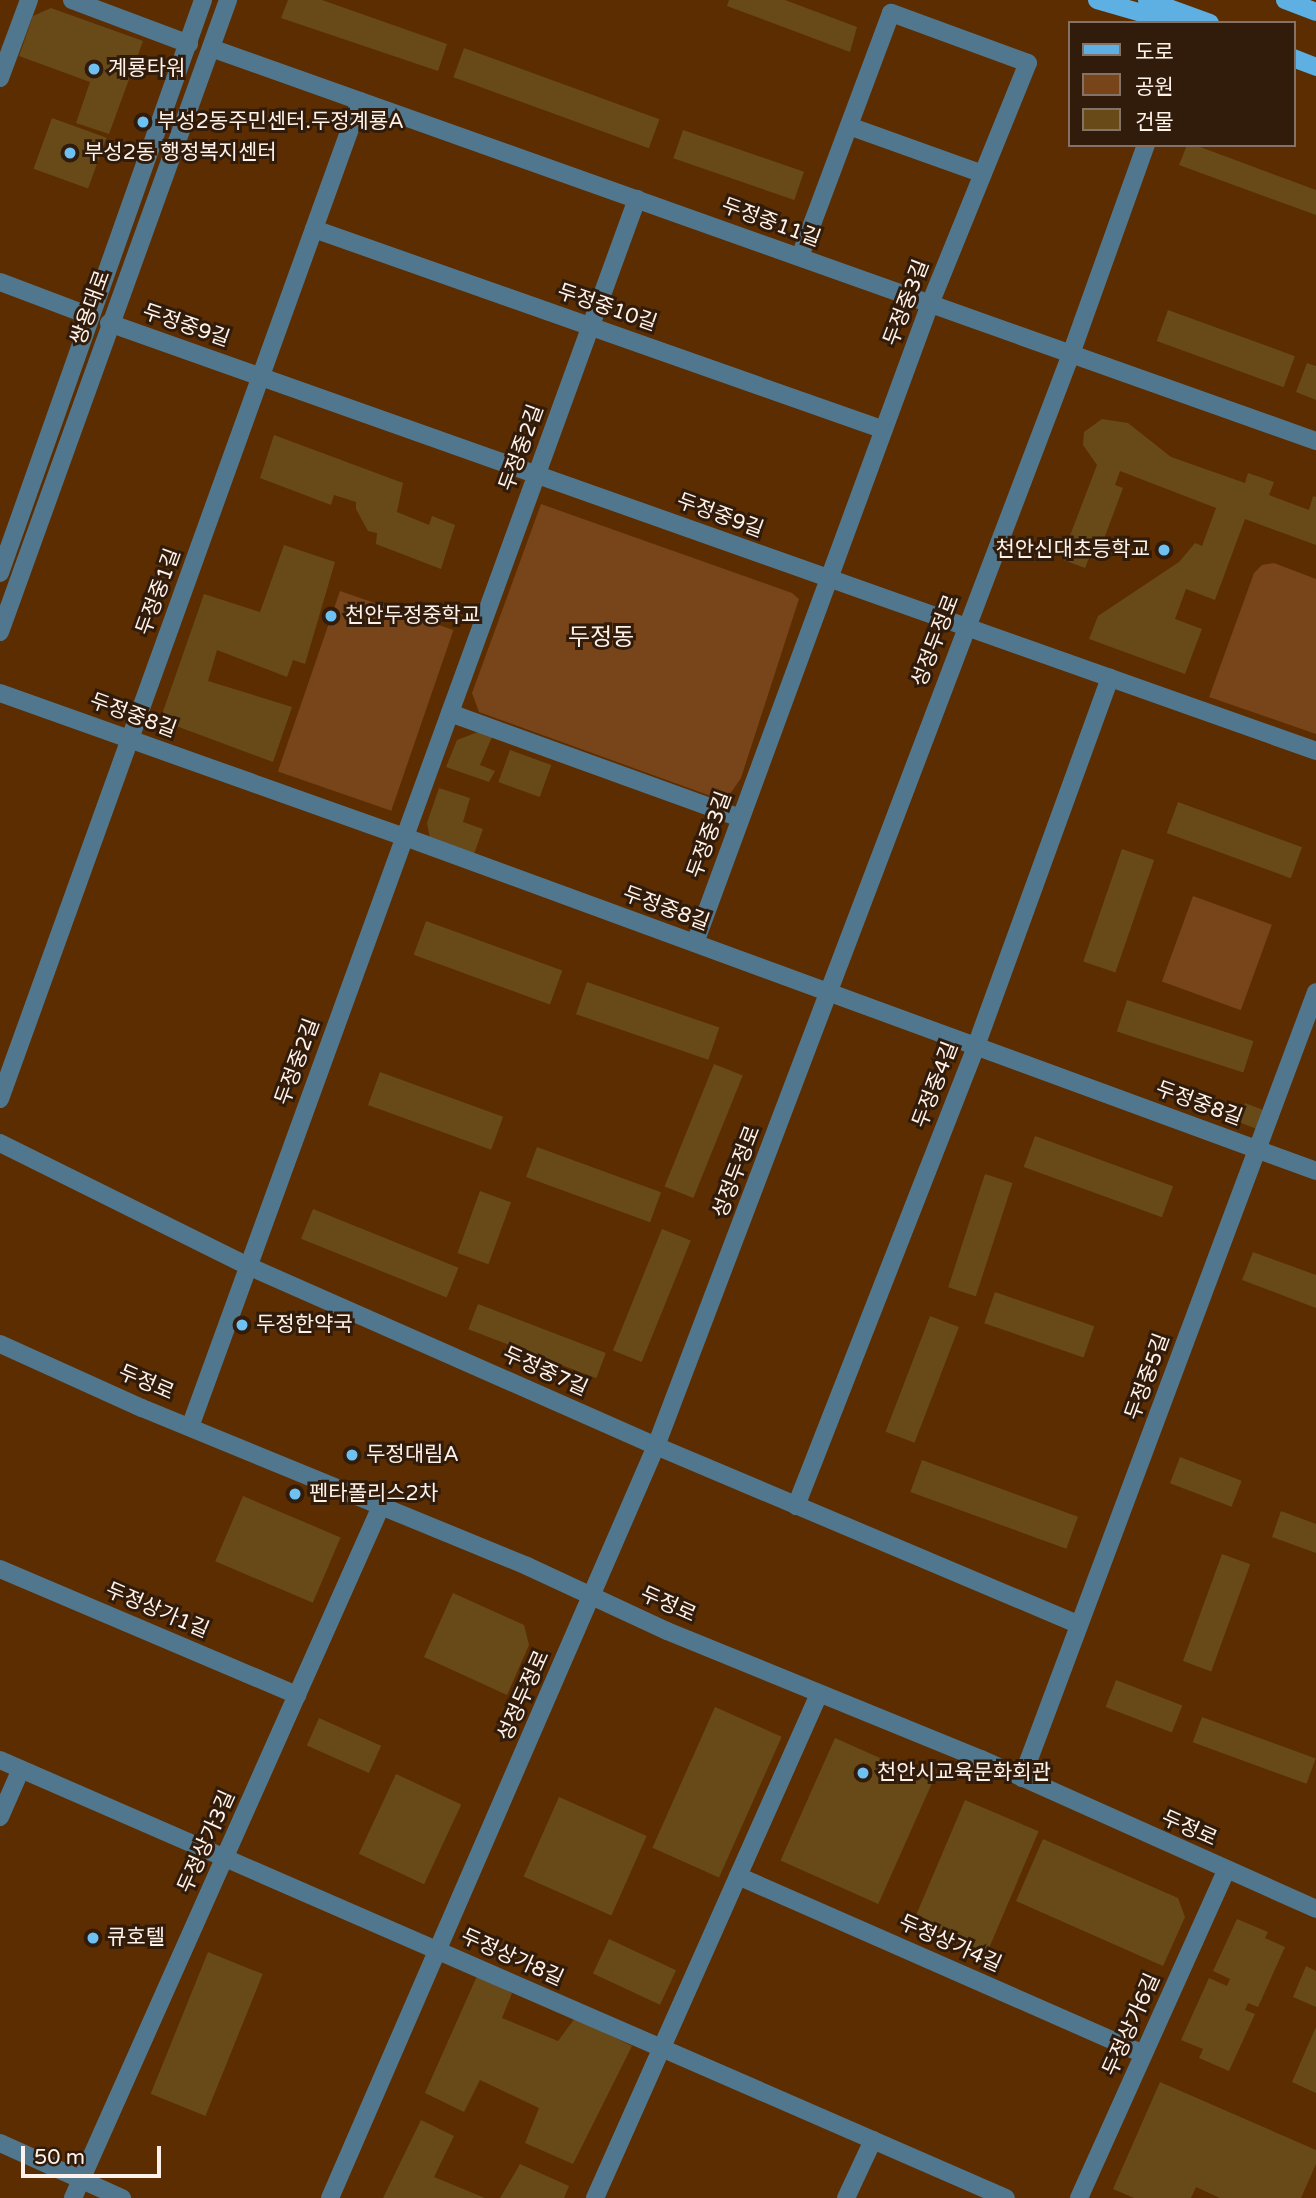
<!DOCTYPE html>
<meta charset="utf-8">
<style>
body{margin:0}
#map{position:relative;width:1316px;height:2198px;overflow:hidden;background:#5b2d01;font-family:"Varela Round","Noto Sans KR",sans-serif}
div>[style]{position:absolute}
.green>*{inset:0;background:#78441a;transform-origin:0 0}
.building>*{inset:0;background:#684a19;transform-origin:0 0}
.minor>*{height:18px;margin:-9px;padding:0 9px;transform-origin:9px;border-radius:9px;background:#50778e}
.major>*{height:18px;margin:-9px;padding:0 9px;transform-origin:9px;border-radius:9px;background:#5db0e1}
.dots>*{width:19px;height:19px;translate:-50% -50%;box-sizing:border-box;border:4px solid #311c0c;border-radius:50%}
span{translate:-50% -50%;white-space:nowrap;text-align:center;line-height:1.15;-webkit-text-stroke:6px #311c0c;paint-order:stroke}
.poi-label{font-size:21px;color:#fef2ea}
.left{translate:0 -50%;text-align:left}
.right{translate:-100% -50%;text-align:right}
.street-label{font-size:21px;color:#fef2ea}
.quarter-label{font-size:24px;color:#fef2ea}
.legend{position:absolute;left:1068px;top:21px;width:228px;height:126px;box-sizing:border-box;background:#311c0c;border:2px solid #837265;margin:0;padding:9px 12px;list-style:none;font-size:21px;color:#fef2ea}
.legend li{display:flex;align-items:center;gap:14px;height:35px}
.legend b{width:35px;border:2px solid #837265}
.scale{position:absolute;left:21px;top:2146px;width:140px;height:32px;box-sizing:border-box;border:4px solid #fef2ea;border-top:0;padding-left:9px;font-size:21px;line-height:24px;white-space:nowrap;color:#fef2ea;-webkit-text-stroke:5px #311c0c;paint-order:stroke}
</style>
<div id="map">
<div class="green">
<div style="clip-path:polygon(541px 504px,792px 593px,799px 599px,741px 778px,728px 797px,719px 799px,479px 712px,472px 693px)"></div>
<div style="clip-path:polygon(1274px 563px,1316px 579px,1316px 734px,1209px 697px,1254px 573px,1262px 565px)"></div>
<div style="left:340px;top:591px;width:120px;height:191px;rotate:19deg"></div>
<div style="left:1193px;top:896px;width:84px;height:91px;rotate:20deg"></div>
</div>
<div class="building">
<div style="clip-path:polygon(288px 0,322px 0,447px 44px,438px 71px,281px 18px)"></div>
<div style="clip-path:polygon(729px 0,785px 0,857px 27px,850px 52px,727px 6px)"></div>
<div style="clip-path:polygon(51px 8px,143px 41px,109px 134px,76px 123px,90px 82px,19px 56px,33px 16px)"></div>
<div style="left:464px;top:48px;width:208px;height:31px;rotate:20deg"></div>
<div style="left:52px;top:118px;width:58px;height:54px;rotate:20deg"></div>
<div style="left:683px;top:130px;width:128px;height:30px;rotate:19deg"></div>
<div style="clip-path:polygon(1187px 145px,1195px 145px,1316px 190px,1316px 215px,1179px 165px)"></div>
<div style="left:1168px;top:310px;width:135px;height:33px;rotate:20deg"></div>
<div style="clip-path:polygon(1307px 363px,1316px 366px,1316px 400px,1296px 392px)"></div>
<div style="clip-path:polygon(1102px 419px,1128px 423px,1171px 457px,1245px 483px,1248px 473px,1274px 482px,1269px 495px,1309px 510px,1313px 496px,1316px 497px,1316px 545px,1245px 519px,1215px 600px,1186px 589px,1175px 619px,1202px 629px,1185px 674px,1089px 639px,1098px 616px,1179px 562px,1195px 543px,1202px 546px,1216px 508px,1120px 471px,1115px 485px,1123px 488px,1096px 560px,1089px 558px,1085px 568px,1061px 559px,1097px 465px,1083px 445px,1084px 432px)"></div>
<div style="clip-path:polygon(274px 435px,403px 483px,397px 512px,429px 525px,432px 516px,455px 525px,441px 569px,376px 544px,377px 533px,368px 531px,356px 509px,356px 502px,334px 495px,331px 505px,260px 478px)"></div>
<div style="clip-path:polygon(284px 545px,335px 562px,305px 664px,293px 660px,287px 677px,217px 650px,208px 681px,292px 707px,273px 762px,160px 720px,204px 594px,260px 612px)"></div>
<div style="clip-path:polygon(478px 732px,492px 737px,480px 765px,495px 771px,489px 782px,446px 767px,457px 740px)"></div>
<div style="left:510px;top:750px;width:44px;height:34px;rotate:20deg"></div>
<div style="clip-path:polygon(439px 788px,470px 798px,463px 822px,483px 829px,474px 854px,430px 838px,427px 823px)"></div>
<div style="left:1178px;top:802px;width:132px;height:33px;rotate:20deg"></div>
<div style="left:1122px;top:849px;width:34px;height:119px;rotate:19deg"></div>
<div style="left:426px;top:921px;width:145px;height:36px;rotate:20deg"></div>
<div style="left:587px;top:982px;width:140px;height:34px;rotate:19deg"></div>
<div style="left:1127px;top:1000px;width:133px;height:33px;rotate:18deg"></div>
<div style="left:714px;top:1064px;width:31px;height:132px;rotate:22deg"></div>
<div style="left:380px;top:1072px;width:131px;height:35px;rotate:20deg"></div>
<div style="left:1245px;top:1103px;width:19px;height:20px;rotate:21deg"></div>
<div style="left:1035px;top:1136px;width:147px;height:33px;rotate:20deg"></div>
<div style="left:537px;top:1147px;width:132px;height:32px;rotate:20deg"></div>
<div style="left:985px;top:1174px;width:29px;height:119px;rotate:18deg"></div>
<div style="left:480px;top:1191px;width:33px;height:66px;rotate:20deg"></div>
<div style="left:313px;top:1209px;width:157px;height:32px;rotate:22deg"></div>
<div style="left:662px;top:1229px;width:31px;height:131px;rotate:22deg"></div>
<div style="clip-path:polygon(1253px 1252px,1316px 1275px,1316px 1308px,1242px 1280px)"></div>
<div style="left:995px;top:1292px;width:105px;height:33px;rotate:19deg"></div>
<div style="left:478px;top:1304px;width:137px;height:27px;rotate:21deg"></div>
<div style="left:930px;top:1316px;width:31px;height:124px;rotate:21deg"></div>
<div style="left:1180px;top:1457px;width:66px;height:28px;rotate:21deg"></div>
<div style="left:922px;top:1460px;width:166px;height:34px;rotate:20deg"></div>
<div style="left:243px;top:1496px;width:106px;height:71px;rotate:23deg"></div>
<div style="clip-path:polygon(1281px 1511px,1316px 1524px,1316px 1553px,1272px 1537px)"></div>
<div style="left:1222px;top:1554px;width:30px;height:114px;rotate:20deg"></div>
<div style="clip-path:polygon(453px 1593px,524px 1625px,529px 1645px,507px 1695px,424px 1657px)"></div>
<div style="left:1116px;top:1680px;width:71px;height:29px;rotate:21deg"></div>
<div style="left:715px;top:1707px;width:73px;height:154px;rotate:24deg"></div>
<div style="left:1202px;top:1717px;width:121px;height:27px;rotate:20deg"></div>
<div style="left:319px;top:1718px;width:68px;height:30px;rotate:24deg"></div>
<div style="left:835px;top:1738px;width:107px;height:134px;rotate:24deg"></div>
<div style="left:396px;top:1774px;width:72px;height:88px;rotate:25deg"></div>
<div style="left:559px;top:1797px;width:96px;height:87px;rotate:24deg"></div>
<div style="left:965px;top:1800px;width:80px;height:134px;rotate:23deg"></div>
<div style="clip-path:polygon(1043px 1839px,1178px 1898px,1185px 1917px,1163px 1966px,1016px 1901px)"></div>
<div style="clip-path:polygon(1237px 1919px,1268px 1932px,1265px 1938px,1285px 1947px,1258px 2007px,1248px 2003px,1245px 2010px,1255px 2014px,1229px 2071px,1199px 2058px,1203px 2049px,1181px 2040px,1209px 1978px,1227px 1986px,1230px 1979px,1213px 1971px)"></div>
<div style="left:609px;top:1939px;width:74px;height:38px;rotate:25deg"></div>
<div style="left:208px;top:1952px;width:59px;height:153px;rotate:22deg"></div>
<div style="clip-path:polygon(1306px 1966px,1316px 1971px,1316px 2007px,1293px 1997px)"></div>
<div style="clip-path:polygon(477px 1976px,512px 1993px,502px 2018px,558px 2041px,575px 2018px,632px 2046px,573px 2164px,525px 2143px,539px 2108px,480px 2080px,464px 2112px,425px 2093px)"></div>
<div style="clip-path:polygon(1316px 2027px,1316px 2093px,1292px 2082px)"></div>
<div style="clip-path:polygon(1160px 2082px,1316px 2150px,1316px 2164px,1301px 2198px,1220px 2198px,1196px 2187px,1191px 2198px,1134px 2198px,1113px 2189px)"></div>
<div style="clip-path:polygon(421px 2120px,454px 2136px,434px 2177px,485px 2198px,383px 2198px)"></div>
<div style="clip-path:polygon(520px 2164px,569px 2186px,564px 2198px,500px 2198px)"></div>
</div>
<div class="minor">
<div style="left:72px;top:0;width:125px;rotate:20.6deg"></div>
<div style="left:211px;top:48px;width:1173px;rotate:19.58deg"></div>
<div style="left:0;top:78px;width:83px;rotate:-69.6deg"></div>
<div style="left:849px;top:126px;width:142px;rotate:19.7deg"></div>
<div style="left:314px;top:229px;width:604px;rotate:19.42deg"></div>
<div style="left:0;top:282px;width:96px;rotate:20.7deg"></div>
<div style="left:109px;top:323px;width:1281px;rotate:19.52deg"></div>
<div style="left:0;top:573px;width:608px;rotate:-70.49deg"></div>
<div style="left:0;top:632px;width:672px;rotate:-70.16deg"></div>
<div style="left:0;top:693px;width:430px;rotate:19.6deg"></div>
<div style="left:405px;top:837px;width:970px;rotate:20.13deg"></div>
<div style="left:450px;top:713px;width:308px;rotate:19.9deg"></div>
<div style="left:695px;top:943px;width:681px;rotate:-69.81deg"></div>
<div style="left:930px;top:304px;width:260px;rotate:-67.9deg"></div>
<div style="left:1028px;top:63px;width:146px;rotate:-159.9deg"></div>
<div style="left:891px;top:13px;width:260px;rotate:110.5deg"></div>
<div style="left:0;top:1099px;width:1061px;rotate:-70.16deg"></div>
<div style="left:0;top:1143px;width:277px;rotate:26.4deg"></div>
<div style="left:248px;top:1266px;width:446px;rotate:23.8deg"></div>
<div style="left:656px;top:1446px;width:459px;rotate:22.9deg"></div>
<div style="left:0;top:1344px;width:156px;rotate:24.3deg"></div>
<div style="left:142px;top:1408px;width:416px;rotate:22.3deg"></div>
<div style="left:527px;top:1566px;width:154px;rotate:24.9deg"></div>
<div style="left:667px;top:1631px;width:339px;rotate:22.2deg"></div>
<div style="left:981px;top:1759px;width:367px;rotate:24.1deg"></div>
<div style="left:190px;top:1427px;width:1307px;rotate:-70deg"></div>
<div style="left:796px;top:1506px;width:494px;rotate:-68.6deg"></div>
<div style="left:976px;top:1046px;width:392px;rotate:-70deg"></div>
<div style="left:0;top:1569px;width:323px;rotate:23deg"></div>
<div style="left:0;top:1760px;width:1097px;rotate:23.53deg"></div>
<div style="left:1022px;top:1778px;width:839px;rotate:-69.49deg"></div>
<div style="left:0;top:1817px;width:52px;rotate:-66.4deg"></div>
<div style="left:738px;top:1876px;width:442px;rotate:23.7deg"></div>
<div style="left:0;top:2143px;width:134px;rotate:24.3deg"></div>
<div style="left:73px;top:2198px;width:760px;rotate:-66deg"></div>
<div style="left:330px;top:2198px;width:820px;rotate:-66.56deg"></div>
<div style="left:656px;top:1446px;width:1168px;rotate:-69.19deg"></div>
<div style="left:1071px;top:354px;width:222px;rotate:-70.3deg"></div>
<div style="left:595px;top:2198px;width:552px;rotate:-66.04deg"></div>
<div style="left:846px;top:2198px;width:64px;rotate:-65deg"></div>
<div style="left:1079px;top:2198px;width:359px;rotate:-65.8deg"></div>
</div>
<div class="major">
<div style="left:1097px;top:0;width:82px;rotate:16.2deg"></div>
<div style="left:1147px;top:0;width:67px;rotate:20.1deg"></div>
<div style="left:1285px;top:0;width:33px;rotate:21deg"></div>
<div style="left:1293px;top:58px;width:25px;rotate:21deg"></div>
</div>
<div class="dots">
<div style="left:94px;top:69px;background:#6ec2f3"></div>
<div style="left:143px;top:122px;background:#6ec2f3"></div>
<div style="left:70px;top:153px;background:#6ec2f3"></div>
<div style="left:1164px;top:550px;background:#6ec2f3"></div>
<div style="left:331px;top:616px;background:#6ec2f3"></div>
<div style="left:242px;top:1325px;background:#6ec2f3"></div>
<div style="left:352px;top:1455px;background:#6ec2f3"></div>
<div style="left:295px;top:1494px;background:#6ec2f3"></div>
<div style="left:863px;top:1773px;background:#6ec2f3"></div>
<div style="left:93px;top:1938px;background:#6ec2f3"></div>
</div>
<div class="poi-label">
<span class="left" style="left:108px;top:69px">계룡타워</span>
<span class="left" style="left:157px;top:122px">부성2동주민센터.두정계룡A</span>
<span class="left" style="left:84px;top:153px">부성2동 행정복지센터</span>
<span class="right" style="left:1150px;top:550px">천안신대초등학교</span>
<span class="left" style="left:345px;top:616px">천안두정중학교</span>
<span class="left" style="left:256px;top:1325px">두정한약국</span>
<span class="left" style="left:366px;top:1455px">두정대림A</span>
<span class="left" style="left:309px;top:1494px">펜타폴리스2차</span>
<span class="left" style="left:877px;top:1773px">천안시교육문화회관</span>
<span class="left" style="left:107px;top:1938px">큐호텔</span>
</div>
<div class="street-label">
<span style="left:771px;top:223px;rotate:20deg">두정중11길</span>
<span style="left:907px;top:303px;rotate:-69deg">두정중3길</span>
<span style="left:91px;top:308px;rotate:-70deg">쌍용대로</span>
<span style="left:607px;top:308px;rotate:19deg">두정중10길</span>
<span style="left:186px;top:326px;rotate:19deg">두정중9길</span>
<span style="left:522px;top:448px;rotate:-70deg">두정중2길</span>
<span style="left:720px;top:516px;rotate:20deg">두정중9길</span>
<span style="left:159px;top:592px;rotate:-70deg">두정중1길</span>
<span style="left:936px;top:641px;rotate:-69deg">성정두정로</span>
<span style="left:133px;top:716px;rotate:20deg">두정중8길</span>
<span style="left:710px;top:835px;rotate:-70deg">두정중3길</span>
<span style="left:666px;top:909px;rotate:20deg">두정중8길</span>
<span style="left:298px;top:1062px;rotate:-70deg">두정중2길</span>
<span style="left:936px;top:1085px;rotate:-69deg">두정중4길</span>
<span style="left:1199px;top:1104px;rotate:20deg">두정중8길</span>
<span style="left:737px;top:1172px;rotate:-69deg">성정두정로</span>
<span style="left:545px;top:1372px;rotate:24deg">두정중7길</span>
<span style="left:1148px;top:1377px;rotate:-70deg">두정중5길</span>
<span style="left:146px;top:1383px;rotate:23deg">두정로</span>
<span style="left:668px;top:1605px;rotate:24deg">두정로</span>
<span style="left:157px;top:1611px;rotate:23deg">두정상가1길</span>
<span style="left:524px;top:1696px;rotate:-66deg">성정두정로</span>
<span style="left:1189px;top:1829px;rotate:24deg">두정로</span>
<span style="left:207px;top:1842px;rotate:-66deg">두정상가3길</span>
<span style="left:950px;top:1944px;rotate:24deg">두정상가4길</span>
<span style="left:512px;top:1958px;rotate:24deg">두정상가8길</span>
<span style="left:1132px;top:2025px;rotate:-66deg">두정상가6길</span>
</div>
<div class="quarter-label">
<span style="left:601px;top:638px">두정동</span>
</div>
<ul class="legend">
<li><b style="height:9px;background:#5db0e1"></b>도로</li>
<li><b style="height:19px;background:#78441a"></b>공원</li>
<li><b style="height:19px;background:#684a19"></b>건물</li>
</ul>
<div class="scale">50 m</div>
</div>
